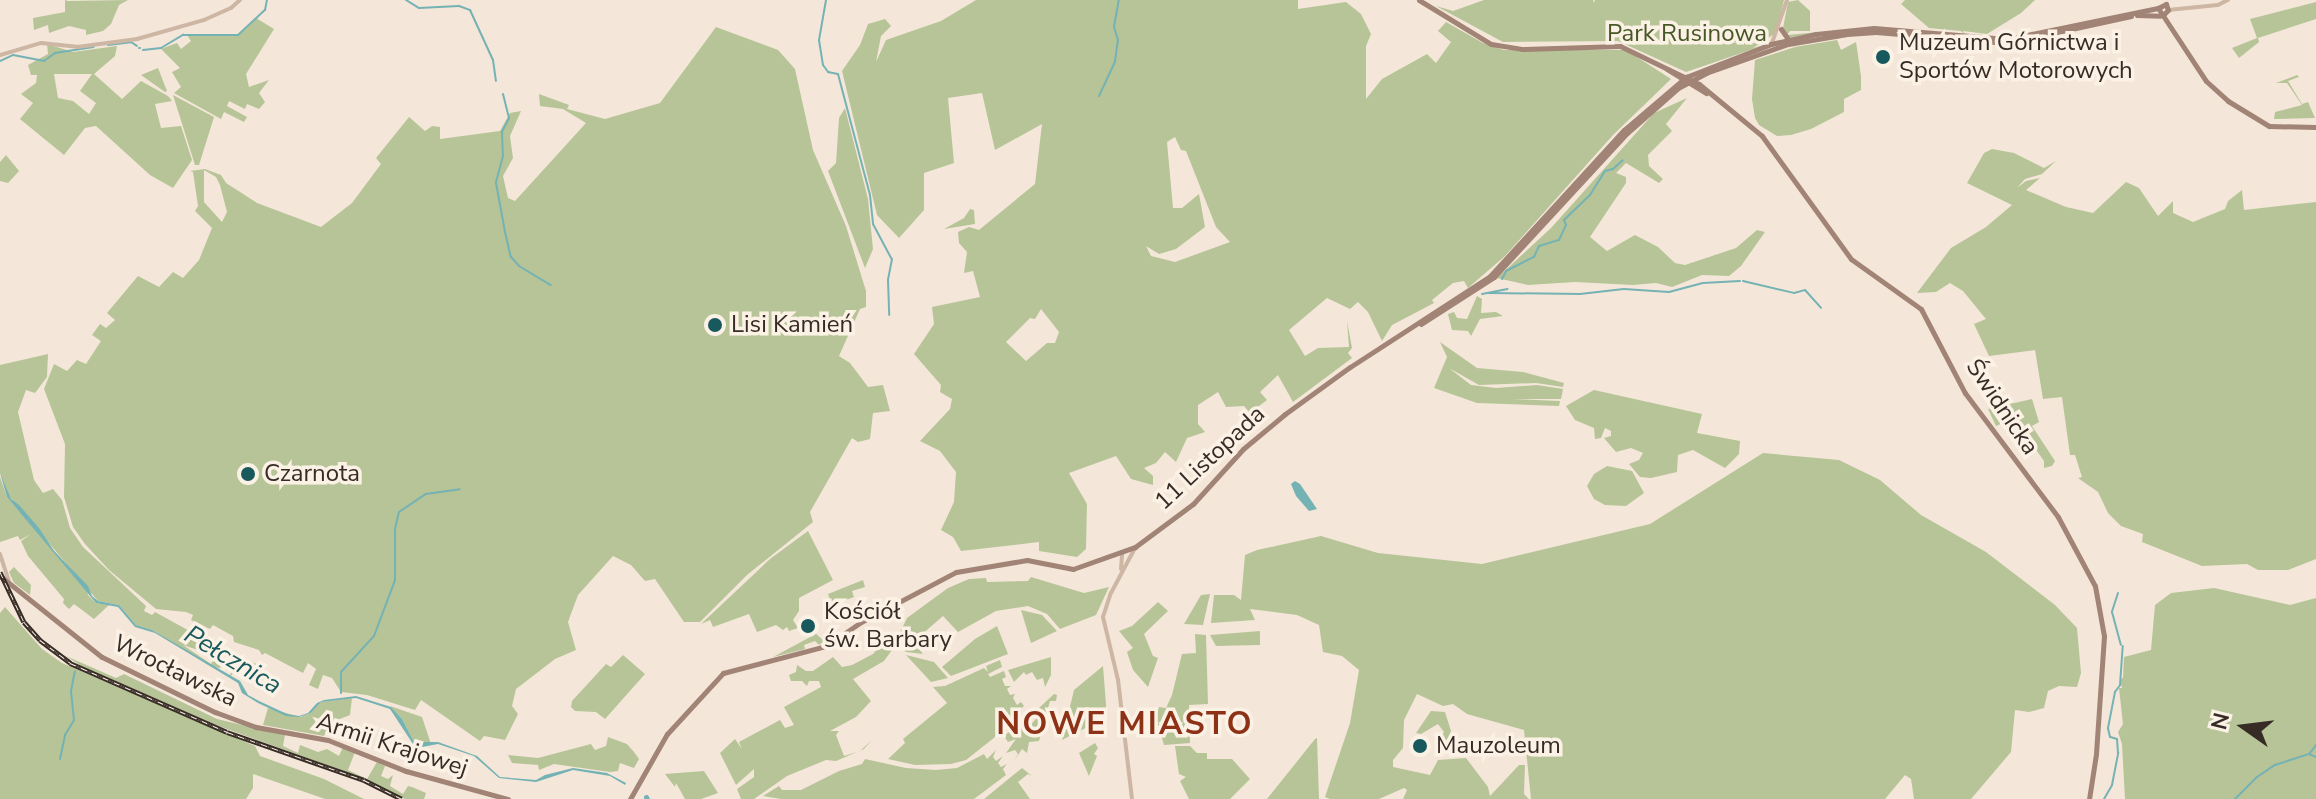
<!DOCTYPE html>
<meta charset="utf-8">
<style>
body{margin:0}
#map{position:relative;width:2316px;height:799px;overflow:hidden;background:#f4e7d9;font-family:"Nunito Sans",sans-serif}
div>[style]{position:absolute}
.green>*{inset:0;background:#b6c497}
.water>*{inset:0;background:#75b2b4}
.stream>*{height:2px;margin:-1px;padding:0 1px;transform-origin:1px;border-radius:1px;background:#75b2b4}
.river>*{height:5px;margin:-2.5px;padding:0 2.5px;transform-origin:2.5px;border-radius:2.5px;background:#75b2b4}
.tertiary>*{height:4px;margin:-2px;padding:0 2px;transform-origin:2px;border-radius:2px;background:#cdb6a3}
.secondary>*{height:5px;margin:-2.5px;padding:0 2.5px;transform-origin:2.5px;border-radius:2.5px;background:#a18475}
.rail>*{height:5px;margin-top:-2.5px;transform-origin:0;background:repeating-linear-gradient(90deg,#fbf1e5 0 6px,#372b26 0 12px);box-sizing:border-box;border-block:2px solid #372b26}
.dots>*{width:22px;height:22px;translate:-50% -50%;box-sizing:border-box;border:4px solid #fbf1e5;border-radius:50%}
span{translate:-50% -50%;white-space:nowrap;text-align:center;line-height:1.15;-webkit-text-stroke:7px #fbf1e5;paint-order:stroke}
.park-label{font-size:24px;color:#475827}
.poi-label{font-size:24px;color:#372b26}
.left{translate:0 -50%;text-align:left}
.street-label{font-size:24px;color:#372b26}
.water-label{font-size:26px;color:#17595d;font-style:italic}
.district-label{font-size:32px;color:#8e3217;font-weight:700;letter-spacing:2px}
.north{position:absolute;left:2204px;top:687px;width:80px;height:80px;-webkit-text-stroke:6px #fbf1e5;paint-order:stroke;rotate:284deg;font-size:22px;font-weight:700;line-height:32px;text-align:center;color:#372b26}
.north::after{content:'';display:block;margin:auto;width:28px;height:36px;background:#372b26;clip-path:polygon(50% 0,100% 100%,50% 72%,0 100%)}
</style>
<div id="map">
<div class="green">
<div style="clip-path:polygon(65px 0,68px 1px,128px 0,119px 5px,111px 24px,103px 31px,86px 35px,86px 30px,69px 26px,49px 33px,48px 25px,34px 30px,33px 18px,65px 12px)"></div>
<div style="clip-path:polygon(evenodd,976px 0,1298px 0,1298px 9px,1346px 2px,1361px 14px,1371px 34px,1366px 46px,1366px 99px,1382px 79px,1427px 54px,1436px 63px,1451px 42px,1438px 31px,1446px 22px,1483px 43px,1504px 50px,1626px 50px,1671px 79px,1613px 135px,1505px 256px,1468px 288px,1464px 281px,1453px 283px,1432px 300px,1434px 303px,1392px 325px,1382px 341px,1368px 312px,1358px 302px,1350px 309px,1327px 298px,1289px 330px,1305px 356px,1318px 348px,1349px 347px,1347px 321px,1352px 348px,1348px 353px,1352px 358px,1293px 402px,1278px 375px,1260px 392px,1267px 400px,1250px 413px,1244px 406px,1226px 407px,1218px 392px,1198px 405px,1198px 424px,1205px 432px,1187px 438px,1176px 462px,1165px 452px,1156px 463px,1144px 468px,1153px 476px,1153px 485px,1131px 479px,1116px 456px,1069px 473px,1087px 504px,1086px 549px,1077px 557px,1039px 551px,1039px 542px,961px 551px,953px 537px,941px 530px,954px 502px,956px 472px,940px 451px,920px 441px,950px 409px,952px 399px,940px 392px,941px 385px,914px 354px,934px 324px,932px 307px,980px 297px,973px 271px,964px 273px,967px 252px,959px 243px,958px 232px,969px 227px,979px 230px,1035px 184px,1042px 124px,995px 150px,982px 93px,948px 98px,954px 163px,924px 173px,924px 210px,899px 238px,877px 215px,842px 71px,860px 45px,868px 24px,885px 19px,891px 26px,881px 36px,876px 62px,886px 40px,941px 21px,976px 0,1175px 137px,1181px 150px,1186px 151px,1216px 227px,1230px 242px,1175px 262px,1151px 256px,1146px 246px,1159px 254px,1176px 249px,1205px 227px,1199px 194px,1182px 208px,1173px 208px,1167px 142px,1175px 137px,976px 0,1041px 309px,1059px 332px,1055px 343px,1047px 343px,1026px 361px,1006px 342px,1030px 318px,1035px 319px,1041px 309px)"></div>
<div style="clip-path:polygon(1484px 0,1593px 0,1594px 3px,1595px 0,1784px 0,1775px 37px,1771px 42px,1767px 44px,1773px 40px,1774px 34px,1753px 48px,1765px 45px,1686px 72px,1618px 41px,1503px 42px,1436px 6px,1453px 11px)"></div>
<div style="clip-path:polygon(1798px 0,1810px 11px,1810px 31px,1790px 31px,1787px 35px,1819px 32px,1789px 38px,1784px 34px,1783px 28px,1788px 2px)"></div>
<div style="clip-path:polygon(1905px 0,2035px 0,2021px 13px,1987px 34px,1963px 31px,1965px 35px,1961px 31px,1929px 28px,1901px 4px)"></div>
<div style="clip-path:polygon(2316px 2px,2316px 19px,2258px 38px,2259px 42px,2239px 58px,2232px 48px,2257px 38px,2250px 19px)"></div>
<div style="clip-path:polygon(256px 18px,274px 29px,246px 74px,249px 87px,269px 80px,259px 93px,265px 102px,259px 109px,247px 104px,245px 109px,229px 101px,227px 106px,247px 117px,244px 122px,224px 112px,221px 119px,174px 93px,181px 87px,172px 72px,180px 68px,161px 49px,177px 43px,181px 49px,191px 41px,187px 35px,238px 36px)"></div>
<div style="clip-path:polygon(evenodd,716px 27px,778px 50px,795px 69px,813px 150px,846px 226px,866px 291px,866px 307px,860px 309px,839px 356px,850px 363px,868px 387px,883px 385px,890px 411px,873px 413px,870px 439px,858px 442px,852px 438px,810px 512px,813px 522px,747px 575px,700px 622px,684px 622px,655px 579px,645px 581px,631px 565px,613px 556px,578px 595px,568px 622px,576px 650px,555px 659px,516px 689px,512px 706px,518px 714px,505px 740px,484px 736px,480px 741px,421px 700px,415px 710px,367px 695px,341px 692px,332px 678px,323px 675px,318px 689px,309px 685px,316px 669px,308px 663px,303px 673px,265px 653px,262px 655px,259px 650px,234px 642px,233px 636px,213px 625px,210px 629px,191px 620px,193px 615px,186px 612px,156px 609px,109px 570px,85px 544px,73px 527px,64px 497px,65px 444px,44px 389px,54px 364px,67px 371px,77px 360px,86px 364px,101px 341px,92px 335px,100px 324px,106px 328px,115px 320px,107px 313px,138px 276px,159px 287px,173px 272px,183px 278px,199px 260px,212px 228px,195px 211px,198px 206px,193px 172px,190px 171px,205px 169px,221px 175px,226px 183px,257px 203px,321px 227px,352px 203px,381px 164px,376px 158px,409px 117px,425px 131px,432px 126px,440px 127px,440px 139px,500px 131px,510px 113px,521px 111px,510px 136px,513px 158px,503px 176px,508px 198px,515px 201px,586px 123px,563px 109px,540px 106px,539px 94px,569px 105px,567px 109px,605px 119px,660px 103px,716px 27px,204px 170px,216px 177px,220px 185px,227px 212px,222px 222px,204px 202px,204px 170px)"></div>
<div style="clip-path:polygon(1837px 40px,1841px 50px,1856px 42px,1861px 76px,1861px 90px,1844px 99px,1844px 112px,1811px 129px,1791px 135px,1777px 136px,1759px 125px,1755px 118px,1752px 99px,1755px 60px,1795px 47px)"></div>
<div style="clip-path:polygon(evenodd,47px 44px,73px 52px,117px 46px,115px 56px,94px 74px,122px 99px,141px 81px,168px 96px,172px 101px,155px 104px,161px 128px,181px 126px,192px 160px,173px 188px,150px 175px,96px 126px,85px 128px,64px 155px,20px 119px,33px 103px,21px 94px,36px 83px,37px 75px,31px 75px,28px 65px,48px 54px,47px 44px,54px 74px,92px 74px,80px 91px,96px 103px,89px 114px,73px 101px,58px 98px,54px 74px)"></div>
<div style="clip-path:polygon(158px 68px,167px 91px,165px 92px,141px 75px)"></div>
<div style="clip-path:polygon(2297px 75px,2299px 77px,2288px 81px,2302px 104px,2308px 102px,2315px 118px,2274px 119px,2275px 112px,2302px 105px,2287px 83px,2276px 83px)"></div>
<div style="clip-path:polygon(173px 95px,214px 117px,199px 165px,195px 165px)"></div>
<div style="clip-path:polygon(1687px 98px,1666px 124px,1672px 131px,1648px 155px,1649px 166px,1663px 179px,1659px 183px,1626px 163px,1616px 173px,1626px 177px,1626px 183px,1590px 237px,1607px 251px,1635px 235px,1658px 247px,1675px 263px,1685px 265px,1736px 248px,1757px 230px,1765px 232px,1741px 266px,1729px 276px,1702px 275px,1672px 287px,1656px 283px,1633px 285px,1575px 282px,1528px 285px,1497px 278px,1551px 228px,1654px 113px)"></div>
<div style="clip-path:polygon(845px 108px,868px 199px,873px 249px,865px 268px,828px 171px,836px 163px,839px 118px)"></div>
<div style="clip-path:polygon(1992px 149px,2014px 153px,2044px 168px,2056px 161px,2042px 174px,2025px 179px,2017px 188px,2026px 181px,2040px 178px,2026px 190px,2066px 207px,2093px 213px,2126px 182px,2139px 188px,2158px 216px,2173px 201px,2173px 213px,2193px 222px,2225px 209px,2228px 201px,2242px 190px,2244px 210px,2316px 202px,2316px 559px,2288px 570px,2258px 570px,2247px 564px,2202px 566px,2142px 542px,2143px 534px,2121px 526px,2108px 513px,2098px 492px,2078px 478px,2082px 477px,2075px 455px,2070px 455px,2062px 397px,2043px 399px,2035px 350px,1989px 356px,1974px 324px,1986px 319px,1963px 291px,1950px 283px,1936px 292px,1917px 293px,1951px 248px,1986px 227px,2012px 205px,1967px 183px,1984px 153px)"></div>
<div style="clip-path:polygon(6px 155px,19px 171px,8px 183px,0 181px,0 162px)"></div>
<div style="clip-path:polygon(970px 209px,974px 210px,975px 224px,944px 229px,964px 218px)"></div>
<div style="clip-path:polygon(1477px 296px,1482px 299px,1481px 313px,1496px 312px,1503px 316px,1480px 319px,1471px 336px,1468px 331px,1452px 330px,1448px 314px,1454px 312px,1457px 318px,1467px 319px)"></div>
<div style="clip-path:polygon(1440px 342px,1477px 368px,1523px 372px,1564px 383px,1563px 387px,1536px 383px,1479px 385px,1449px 368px,1471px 385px,1496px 388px,1537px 385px,1563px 389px,1561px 399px,1511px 399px,1560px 401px,1559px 406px,1477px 403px,1434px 388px,1447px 357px)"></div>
<div style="clip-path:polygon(48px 354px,47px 377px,35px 393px,26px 390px,18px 412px,34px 480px,43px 493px,53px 489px,62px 500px,70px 528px,83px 547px,146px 606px,144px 611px,152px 615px,155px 612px,215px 645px,212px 651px,201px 651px,183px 645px,211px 664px,215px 657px,221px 660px,220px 668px,212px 667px,152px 630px,136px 625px,119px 605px,98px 601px,8px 495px,0 473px,0 365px)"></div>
<div style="clip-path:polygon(1594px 390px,1702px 414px,1697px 433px,1740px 441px,1739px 454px,1725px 468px,1693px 450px,1678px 455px,1677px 472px,1651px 478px,1640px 477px,1629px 464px,1639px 460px,1643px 453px,1631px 448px,1616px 452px,1604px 438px,1611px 436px,1611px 431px,1605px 428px,1601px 438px,1595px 439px,1594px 428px,1575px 420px,1566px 406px)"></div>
<div style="clip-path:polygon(2032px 399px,2039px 422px,2032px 426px,2055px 461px,2052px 466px,2044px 468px,2044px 461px,2020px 427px,2010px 420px,1996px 426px,1988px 409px)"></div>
<div style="clip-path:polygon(1763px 453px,1839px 460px,1880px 480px,1921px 515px,1986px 552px,2055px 605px,2077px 628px,2081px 673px,2077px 687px,2059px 686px,2048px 691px,2044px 708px,2029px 712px,2015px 710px,2011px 752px,1971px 799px,1914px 799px,1911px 779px,1905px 775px,1885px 799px,1531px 799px,1524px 730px,1467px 714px,1453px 704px,1443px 706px,1417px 694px,1404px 720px,1403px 748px,1393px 760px,1393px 767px,1430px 775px,1438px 760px,1466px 758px,1488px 787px,1490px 796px,1519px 765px,1525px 765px,1524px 794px,1529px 799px,1403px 799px,1407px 790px,1404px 788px,1379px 799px,1330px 799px,1325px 797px,1350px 723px,1359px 670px,1342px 656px,1323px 652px,1319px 625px,1297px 615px,1250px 609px,1255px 620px,1211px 623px,1214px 595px,1234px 595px,1241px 600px,1245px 555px,1257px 550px,1321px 536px,1378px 553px,1482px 564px,1650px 524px)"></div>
<div style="clip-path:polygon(1607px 466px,1632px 471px,1644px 493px,1626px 506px,1605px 505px,1594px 499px,1587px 486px,1594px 474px)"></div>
<div style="clip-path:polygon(0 477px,7px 497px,87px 588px,88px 595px,96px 603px,109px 605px,94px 619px,74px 604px,69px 609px,63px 603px,64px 599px,28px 556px,21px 541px,31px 534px,20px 540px,18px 536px,0 542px)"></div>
<div style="clip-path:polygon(808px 531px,833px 580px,799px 598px,799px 611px,793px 620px,798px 628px,789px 631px,787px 627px,783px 630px,776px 625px,757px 632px,749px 614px,713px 627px,710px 620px,701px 624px,770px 559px)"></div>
<div style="clip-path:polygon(14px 567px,31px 585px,30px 595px,14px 583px,9px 572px)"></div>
<div style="clip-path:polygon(986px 578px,987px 582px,1028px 581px,1031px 577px,1084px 593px,1109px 587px,1096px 615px,1060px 629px,1047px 614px,1028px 606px,996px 611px,958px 632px,943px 616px,913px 642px,923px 654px,906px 652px,897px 643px,884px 661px,853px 679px,871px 701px,856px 717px,830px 731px,839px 731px,836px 735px,844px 756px,860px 751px,871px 741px,864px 749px,836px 761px,826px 760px,787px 776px,754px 799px,741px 799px,737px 789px,754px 777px,754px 769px,736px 785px,720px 753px,735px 739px,742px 749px,739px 742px,780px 720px,785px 728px,794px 725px,784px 707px,821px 687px,819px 681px,809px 681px,807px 686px,802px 681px,791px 681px,789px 675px,796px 672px,797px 665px,806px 671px,813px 671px,833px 657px,842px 667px,852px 665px,873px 654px,892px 632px,896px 641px,907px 618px,948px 588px,969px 579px)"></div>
<div style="clip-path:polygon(863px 580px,865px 587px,852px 591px,854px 597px,832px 605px,828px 594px)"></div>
<div style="clip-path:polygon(2214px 588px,2290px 605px,2316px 598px,2316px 799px,2125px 799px,2122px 744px,2118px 732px,2123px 724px,2119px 688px,2122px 688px,2120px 679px,2123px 678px,2124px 657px,2151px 650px,2155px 605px,2171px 593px)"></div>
<div style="clip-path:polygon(1210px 594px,1203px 625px,1184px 624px,1201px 595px)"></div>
<div style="clip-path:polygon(1158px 602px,1168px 611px,1144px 634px,1153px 656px,1158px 658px,1148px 687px,1133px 670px,1127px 652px,1133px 648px,1119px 631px,1132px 626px)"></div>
<div style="clip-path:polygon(5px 607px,42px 649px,62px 663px,255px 746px,260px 756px,324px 779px,364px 799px,325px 799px,253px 774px,253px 788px,246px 799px,0 799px,0 613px)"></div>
<div style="clip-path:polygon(1021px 610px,1042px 615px,1057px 631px,1031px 643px)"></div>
<div style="clip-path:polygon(997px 626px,1008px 654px,951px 676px,942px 667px,975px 639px)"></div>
<div style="clip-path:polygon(1260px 631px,1260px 645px,1216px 646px,1210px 635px)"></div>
<div style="clip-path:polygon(814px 632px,824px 641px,819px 645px,815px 641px,804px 645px,805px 649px,773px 657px,814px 635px)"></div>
<div style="clip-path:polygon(1195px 634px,1206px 635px,1208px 704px,1189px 705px,1190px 743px,1164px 745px,1156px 718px,1159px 707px,1166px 708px,1172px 695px,1182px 654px,1196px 653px)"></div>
<div style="clip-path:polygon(623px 655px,645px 674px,605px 719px,596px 712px,575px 711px,571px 707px,572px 701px,606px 664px,611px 667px)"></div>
<div style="clip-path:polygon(906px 655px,934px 662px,948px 678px,931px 682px)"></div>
<div style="clip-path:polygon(66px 656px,116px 678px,124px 674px,217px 719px,285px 735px,283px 746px,298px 753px,300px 745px,318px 752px,327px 749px,339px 756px,343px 747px,355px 752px,348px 770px,367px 779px,377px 762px,385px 766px,381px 776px,388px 779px,393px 775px,390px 786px,403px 794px,408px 786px,412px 787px,426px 793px,424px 799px,405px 799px,357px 776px,213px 724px,86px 669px)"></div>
<div style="clip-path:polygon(239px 656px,265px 668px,254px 666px,250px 674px,262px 678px,260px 683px,244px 680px,235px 672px,229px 677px)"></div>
<div style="clip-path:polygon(1051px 657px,1051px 675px,1045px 687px,1043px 678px,1037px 680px,1032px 672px,1026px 675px,1024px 672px,1014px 682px,1008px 670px)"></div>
<div style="clip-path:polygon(1000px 660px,1002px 667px,988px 674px,990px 677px,1004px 671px,1006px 677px,1002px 679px,1005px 686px,1011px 686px,1007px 689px,1010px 695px,1015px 694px,1013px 698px,1017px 705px,1021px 702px,1024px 706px,1013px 715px,1014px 722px,966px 760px,951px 764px,915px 765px,888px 759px,905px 743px,903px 739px,947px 703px,933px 687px,945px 686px,984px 668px,988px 672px,986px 666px)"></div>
<div style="clip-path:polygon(1103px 666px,1107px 717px,1062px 740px,1074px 690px)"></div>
<div style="clip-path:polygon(1054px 694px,1057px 695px,1056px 701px,1050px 701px,1039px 741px,1029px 742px,1027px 753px,1022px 749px,1014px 761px,1018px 754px,1015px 750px,1006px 753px,1016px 739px,1008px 742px,1004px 736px,1020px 723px,1027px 729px,1042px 712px,1039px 708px)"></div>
<div style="clip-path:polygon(352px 698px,350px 715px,329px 723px,324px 736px,263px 725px,268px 708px,300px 717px,311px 713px,321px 702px)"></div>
<div style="clip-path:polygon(390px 706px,422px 717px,431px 744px,414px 742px,402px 719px)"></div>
<div style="clip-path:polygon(1431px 711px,1445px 712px,1451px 731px,1448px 744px,1434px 750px,1444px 732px,1438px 724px,1421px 734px,1416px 733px)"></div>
<div style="clip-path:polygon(608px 737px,627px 744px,634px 752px,639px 759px,634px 768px,620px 763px,618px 771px,610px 772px,554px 764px,539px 770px,538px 765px,512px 763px,508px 755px,538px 758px,591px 744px,595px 750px,606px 746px)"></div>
<div style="clip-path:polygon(1317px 738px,1319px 799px,1267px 799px,1315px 739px)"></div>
<div style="clip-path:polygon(1095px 743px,1098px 748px,1094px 754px,1097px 756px,1089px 776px,1079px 753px)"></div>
<div style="clip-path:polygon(1175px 746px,1190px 746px,1197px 753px,1207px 753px,1207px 759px,1232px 759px,1250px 779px,1230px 799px,1189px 799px,1180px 781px,1186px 777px,1179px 774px)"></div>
<div style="clip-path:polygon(996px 750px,993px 757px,996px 761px,1003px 756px,998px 763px,1001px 767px,1007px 764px,1003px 769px,1006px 775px,974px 799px,781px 799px,763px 796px,779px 786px,782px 790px,801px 790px,839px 771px,862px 764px,865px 759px,906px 768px,936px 770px,957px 768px,984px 754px,987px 759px)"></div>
<div style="clip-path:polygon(1022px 768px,1032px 776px,1028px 774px,1018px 782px,1030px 799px,984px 799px)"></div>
<div style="clip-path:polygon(704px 771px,718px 793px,701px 799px,685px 799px,676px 783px,675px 787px,665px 774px)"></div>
</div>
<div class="water">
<div style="clip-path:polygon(0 473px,11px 499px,19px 505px,39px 528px,54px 551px,88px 586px,92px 596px,98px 601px,119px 605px,136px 625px,152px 630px,240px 681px,248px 695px,259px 701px,287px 714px,299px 716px,308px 713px,317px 703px,324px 700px,356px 696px,391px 707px,402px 719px,414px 742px,438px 742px,477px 756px,500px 777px,536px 780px,545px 775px,573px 768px,607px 773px,626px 783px,625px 785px,610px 776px,573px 770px,536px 782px,499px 778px,474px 756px,438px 744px,422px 747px,413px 744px,390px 709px,356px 698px,321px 702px,311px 713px,299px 717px,286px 716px,258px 703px,242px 693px,238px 683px,155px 633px,135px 627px,118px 607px,96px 603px,7px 497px)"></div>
<div style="clip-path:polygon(1295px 481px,1300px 484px,1317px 509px,1309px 511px,1296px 496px,1291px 484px)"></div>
</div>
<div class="stream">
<div style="left:406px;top:0;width:15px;rotate:32deg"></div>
<div style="left:419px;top:8px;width:40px;rotate:-2.9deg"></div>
<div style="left:459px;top:6px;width:12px;rotate:20deg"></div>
<div style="left:470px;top:10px;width:55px;rotate:65.3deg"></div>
<div style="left:493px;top:60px;width:21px;rotate:82deg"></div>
<div style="left:826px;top:0;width:41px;rotate:99.9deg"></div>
<div style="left:819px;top:40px;width:25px;rotate:81deg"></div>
<div style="left:823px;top:65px;width:9px;rotate:54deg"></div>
<div style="left:828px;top:72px;width:10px;rotate:11deg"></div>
<div style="left:838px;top:74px;width:125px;rotate:75.2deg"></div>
<div style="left:870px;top:195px;width:29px;rotate:84deg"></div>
<div style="left:873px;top:224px;width:40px;rotate:62deg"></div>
<div style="left:892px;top:259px;width:21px;rotate:101deg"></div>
<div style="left:888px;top:280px;width:35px;rotate:88deg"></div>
<div style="left:108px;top:45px;width:23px;rotate:-7deg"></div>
<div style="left:131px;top:42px;width:7px;rotate:34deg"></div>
<div style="left:139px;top:48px;width:1px"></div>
<div style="left:143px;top:50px;width:18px;rotate:-6deg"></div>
<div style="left:161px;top:48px;width:26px;rotate:-31deg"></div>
<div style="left:183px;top:35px;width:55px"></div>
<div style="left:238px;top:35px;width:37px;rotate:-43deg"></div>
<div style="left:265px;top:10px;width:10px;rotate:-79deg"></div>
<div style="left:0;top:61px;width:14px;rotate:-25deg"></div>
<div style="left:13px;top:55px;width:32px;rotate:11deg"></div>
<div style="left:44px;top:61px;width:14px;rotate:-36deg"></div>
<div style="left:55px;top:53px;width:39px;rotate:-9deg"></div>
<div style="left:503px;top:94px;width:25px;rotate:76deg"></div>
<div style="left:509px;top:118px;width:16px;rotate:117deg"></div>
<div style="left:502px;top:132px;width:24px;rotate:88deg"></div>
<div style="left:503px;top:156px;width:28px;rotate:105deg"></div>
<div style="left:496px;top:183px;width:50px;rotate:79.6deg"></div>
<div style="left:505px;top:232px;width:26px;rotate:77deg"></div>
<div style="left:511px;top:257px;width:12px;rotate:48deg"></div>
<div style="left:519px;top:266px;width:37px;rotate:31deg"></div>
<div style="left:1099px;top:96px;width:38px;rotate:-65deg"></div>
<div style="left:1115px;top:61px;width:21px;rotate:-82deg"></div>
<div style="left:1118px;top:40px;width:14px;rotate:-107deg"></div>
<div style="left:1114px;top:27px;width:27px;rotate:-80deg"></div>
<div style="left:1502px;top:279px;width:9px;rotate:-63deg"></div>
<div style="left:1506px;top:271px;width:31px;rotate:-27deg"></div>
<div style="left:1534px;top:257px;width:12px;rotate:-66deg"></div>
<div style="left:1539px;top:246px;width:21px;rotate:-17deg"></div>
<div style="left:1559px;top:240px;width:17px;rotate:-65deg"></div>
<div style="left:1566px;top:225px;width:5px;rotate:-112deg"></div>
<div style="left:1564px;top:220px;width:36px;rotate:-44deg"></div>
<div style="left:1590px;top:195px;width:28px;rotate:-58deg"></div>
<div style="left:1605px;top:171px;width:8px;rotate:-14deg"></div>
<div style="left:1613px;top:169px;width:13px;rotate:-42deg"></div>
<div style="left:1743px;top:281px;width:52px;rotate:13.2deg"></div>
<div style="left:1794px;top:293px;width:11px;rotate:-15deg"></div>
<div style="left:1805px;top:290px;width:24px;rotate:48deg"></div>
<div style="left:1489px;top:293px;width:91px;rotate:0.6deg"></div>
<div style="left:1580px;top:294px;width:44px;rotate:-6.5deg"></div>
<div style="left:1624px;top:289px;width:45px;rotate:3.8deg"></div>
<div style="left:1669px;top:292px;width:35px;rotate:-15deg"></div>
<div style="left:1703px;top:283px;width:37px;rotate:-3deg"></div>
<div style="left:1482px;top:294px;width:26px;rotate:-11deg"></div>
<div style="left:2118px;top:593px;width:20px;rotate:108deg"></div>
<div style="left:2112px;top:612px;width:34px;rotate:75deg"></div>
<div style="left:341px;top:693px;width:21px;rotate:-90deg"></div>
<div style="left:341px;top:672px;width:49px;rotate:-47.5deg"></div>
<div style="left:374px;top:636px;width:60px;rotate:-69.4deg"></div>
<div style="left:395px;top:580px;width:51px;rotate:-90deg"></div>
<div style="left:395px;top:529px;width:17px;rotate:-77deg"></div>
<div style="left:399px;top:512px;width:32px;rotate:-34deg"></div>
<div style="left:426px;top:494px;width:34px;rotate:-8deg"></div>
<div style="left:2310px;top:753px;width:10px;rotate:-53deg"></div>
<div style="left:60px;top:759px;width:25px;rotate:-78deg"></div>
<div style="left:65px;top:735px;width:17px;rotate:-59deg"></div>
<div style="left:74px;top:720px;width:29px;rotate:-96deg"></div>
<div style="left:71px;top:691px;width:20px;rotate:-79deg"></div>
<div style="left:2104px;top:799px;width:16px;rotate:-60deg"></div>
<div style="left:2112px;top:785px;width:33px;rotate:-79deg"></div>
<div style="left:2118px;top:753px;width:14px;rotate:-94deg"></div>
<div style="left:2117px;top:739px;width:7px;rotate:-164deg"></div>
<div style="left:2110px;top:737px;width:9px;rotate:-103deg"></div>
<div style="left:2108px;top:728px;width:37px;rotate:-79deg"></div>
<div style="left:2115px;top:692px;width:9px;rotate:-54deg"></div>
<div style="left:2120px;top:685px;width:39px;rotate:-86deg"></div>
<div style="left:2235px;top:799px;width:31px;rotate:-45deg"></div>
<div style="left:2257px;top:777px;width:22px;rotate:-34deg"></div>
<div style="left:2275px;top:765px;width:36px;rotate:-18deg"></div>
<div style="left:2309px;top:754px;width:8px;rotate:23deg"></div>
</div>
<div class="river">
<div style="left:646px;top:797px;width:2px;rotate:63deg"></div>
</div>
<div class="tertiary">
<div style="left:2168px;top:10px;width:50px;rotate:-5.7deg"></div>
<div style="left:2218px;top:5px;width:11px;rotate:-27deg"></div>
<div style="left:1772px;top:43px;width:46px;rotate:-70.8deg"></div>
<div style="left:0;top:55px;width:43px;rotate:-16.3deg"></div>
<div style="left:41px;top:43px;width:36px;rotate:6deg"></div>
<div style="left:77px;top:47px;width:61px;rotate:-7.6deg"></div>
<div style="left:137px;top:39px;width:70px;rotate:-15.8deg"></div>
<div style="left:204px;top:20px;width:30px;rotate:-24deg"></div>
<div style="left:231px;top:8px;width:12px;rotate:-42deg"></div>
<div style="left:0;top:554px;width:32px;rotate:72deg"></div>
<div style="left:1121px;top:569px;width:15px;rotate:-86deg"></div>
<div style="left:1132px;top:799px;width:120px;rotate:-96.7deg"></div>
<div style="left:1118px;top:680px;width:65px;rotate:-103.4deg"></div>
<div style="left:1103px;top:617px;width:25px;rotate:-72deg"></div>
<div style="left:1111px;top:593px;width:51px;rotate:-61.9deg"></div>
</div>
<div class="secondary">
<div style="left:1419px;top:0;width:84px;rotate:31.4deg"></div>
<div style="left:1491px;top:44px;width:31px;rotate:9deg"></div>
<div style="left:1522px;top:49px;width:98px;rotate:-1.8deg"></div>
<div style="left:1620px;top:46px;width:88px;rotate:25.7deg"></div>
<div style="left:1699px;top:84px;width:82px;rotate:39.5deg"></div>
<div style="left:1762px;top:136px;width:152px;rotate:54.1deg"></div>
<div style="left:1851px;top:259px;width:86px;rotate:35.5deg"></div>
<div style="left:1921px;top:309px;width:95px;rotate:62.4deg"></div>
<div style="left:1965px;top:393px;width:155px;rotate:53.1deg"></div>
<div style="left:2058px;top:517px;width:78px;rotate:61.8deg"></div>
<div style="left:2095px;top:586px;width:51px;rotate:79.8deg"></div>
<div style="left:2104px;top:636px;width:118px;rotate:93.9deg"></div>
<div style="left:2096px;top:754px;width:46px;rotate:98.8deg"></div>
<div style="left:2158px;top:8px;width:87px;rotate:56.7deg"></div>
<div style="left:2206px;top:81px;width:30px;rotate:42deg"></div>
<div style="left:2228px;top:101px;width:48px;rotate:31.4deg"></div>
<div style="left:2269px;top:126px;width:47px;rotate:1.2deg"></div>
<div style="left:2158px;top:8px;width:9px;rotate:-27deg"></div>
<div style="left:2166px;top:4px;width:6px;rotate:72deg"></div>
<div style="left:2168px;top:10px;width:6px;rotate:135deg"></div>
<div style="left:2137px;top:15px;width:23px;rotate:2deg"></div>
<div style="left:1781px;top:29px;width:12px;rotate:55deg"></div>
<div style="left:1667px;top:69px;width:46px;rotate:31.6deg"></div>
<div style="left:1421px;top:324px;width:87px;rotate:-32.8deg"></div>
<div style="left:1494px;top:277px;width:196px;rotate:-47.3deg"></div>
<div style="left:1627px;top:133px;width:68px;rotate:-41.4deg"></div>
<div style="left:1678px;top:88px;width:32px;rotate:-28deg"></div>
<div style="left:1706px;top:73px;width:87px;rotate:-19.5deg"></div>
<div style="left:1788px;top:44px;width:60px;rotate:-9.6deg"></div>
<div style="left:1847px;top:34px;width:29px;rotate:-4deg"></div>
<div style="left:1876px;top:32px;width:131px;rotate:4.8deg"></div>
<div style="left:2007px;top:43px;width:127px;rotate:-12.3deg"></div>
<div style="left:0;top:576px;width:130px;rotate:38.5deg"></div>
<div style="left:102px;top:657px;width:126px;rotate:26deg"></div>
<div style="left:215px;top:712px;width:44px;rotate:20.1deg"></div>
<div style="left:256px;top:727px;width:73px;rotate:10.2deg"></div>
<div style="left:328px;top:740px;width:84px;rotate:21.7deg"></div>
<div style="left:406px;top:771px;width:106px;rotate:15.4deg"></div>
<div style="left:630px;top:799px;width:75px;rotate:-60.4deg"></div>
<div style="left:667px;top:734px;width:83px;rotate:-47.4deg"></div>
<div style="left:723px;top:673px;width:106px;rotate:-14.7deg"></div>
<div style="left:826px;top:646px;width:42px;rotate:-34.4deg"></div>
<div style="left:861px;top:622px;width:107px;rotate:-27.8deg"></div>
<div style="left:956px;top:572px;width:72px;rotate:-9.6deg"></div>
<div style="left:1027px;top:560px;width:47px;rotate:11.1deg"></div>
<div style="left:1073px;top:569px;width:66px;rotate:-19.5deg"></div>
<div style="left:1135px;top:547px;width:72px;rotate:-36.6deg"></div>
<div style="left:1193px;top:504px;width:74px;rotate:-47.7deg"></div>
<div style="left:1243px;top:449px;width:55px;rotate:-39.8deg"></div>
<div style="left:1285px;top:414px;width:80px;rotate:-35.9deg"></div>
<div style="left:1350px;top:367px;width:167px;rotate:-33deg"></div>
<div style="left:1490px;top:276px;width:198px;rotate:-47.5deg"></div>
<div style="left:1624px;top:130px;width:82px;rotate:-40.5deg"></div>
<div style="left:1686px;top:77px;width:91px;rotate:-21.2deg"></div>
<div style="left:1771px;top:44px;width:46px;rotate:-12.5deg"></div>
<div style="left:1816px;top:34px;width:58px;rotate:-5.9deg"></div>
<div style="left:1874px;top:28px;width:133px;rotate:4.7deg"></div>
<div style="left:2007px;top:39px;width:154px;rotate:-11.6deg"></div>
</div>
<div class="rail">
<div style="left:0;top:572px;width:55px;rotate:64.4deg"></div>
<div style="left:24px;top:622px;width:24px;rotate:48deg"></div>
<div style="left:40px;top:640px;width:38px;rotate:37deg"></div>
<div style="left:70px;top:663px;width:171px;rotate:23.7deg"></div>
<div style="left:227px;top:732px;width:145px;rotate:19.3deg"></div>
<div style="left:364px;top:780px;width:42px;rotate:26.6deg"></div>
</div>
<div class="dots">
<div style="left:1883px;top:57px;background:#17595d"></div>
<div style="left:715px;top:325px;background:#17595d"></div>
<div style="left:248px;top:474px;background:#17595d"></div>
<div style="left:808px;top:626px;background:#17595d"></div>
<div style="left:1420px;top:746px;background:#17595d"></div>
</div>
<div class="park-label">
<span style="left:1687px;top:34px">Park Rusinowa</span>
</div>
<div class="poi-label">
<span class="left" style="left:1899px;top:57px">Muzeum Górnictwa i<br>Sportów Motorowych</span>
<span class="left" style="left:731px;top:325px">Lisi Kamień</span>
<span class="left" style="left:264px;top:474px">Czarnota</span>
<span class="left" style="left:824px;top:626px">Kościół<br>św. Barbary</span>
<span class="left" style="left:1436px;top:746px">Mauzoleum</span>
</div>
<div class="street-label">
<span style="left:2002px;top:407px;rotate:56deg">Świdnicka</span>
<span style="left:1210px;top:458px;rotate:-43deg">11 Listopada</span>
<span style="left:175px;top:671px;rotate:26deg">Wrocławska</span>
<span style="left:392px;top:745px;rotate:18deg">Armii Krajowej</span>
</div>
<div class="water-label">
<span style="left:233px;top:660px;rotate:31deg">Pełcznica</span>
</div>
<div class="district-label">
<span style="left:1125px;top:724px">NOWE MIASTO</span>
</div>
<div class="north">N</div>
</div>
